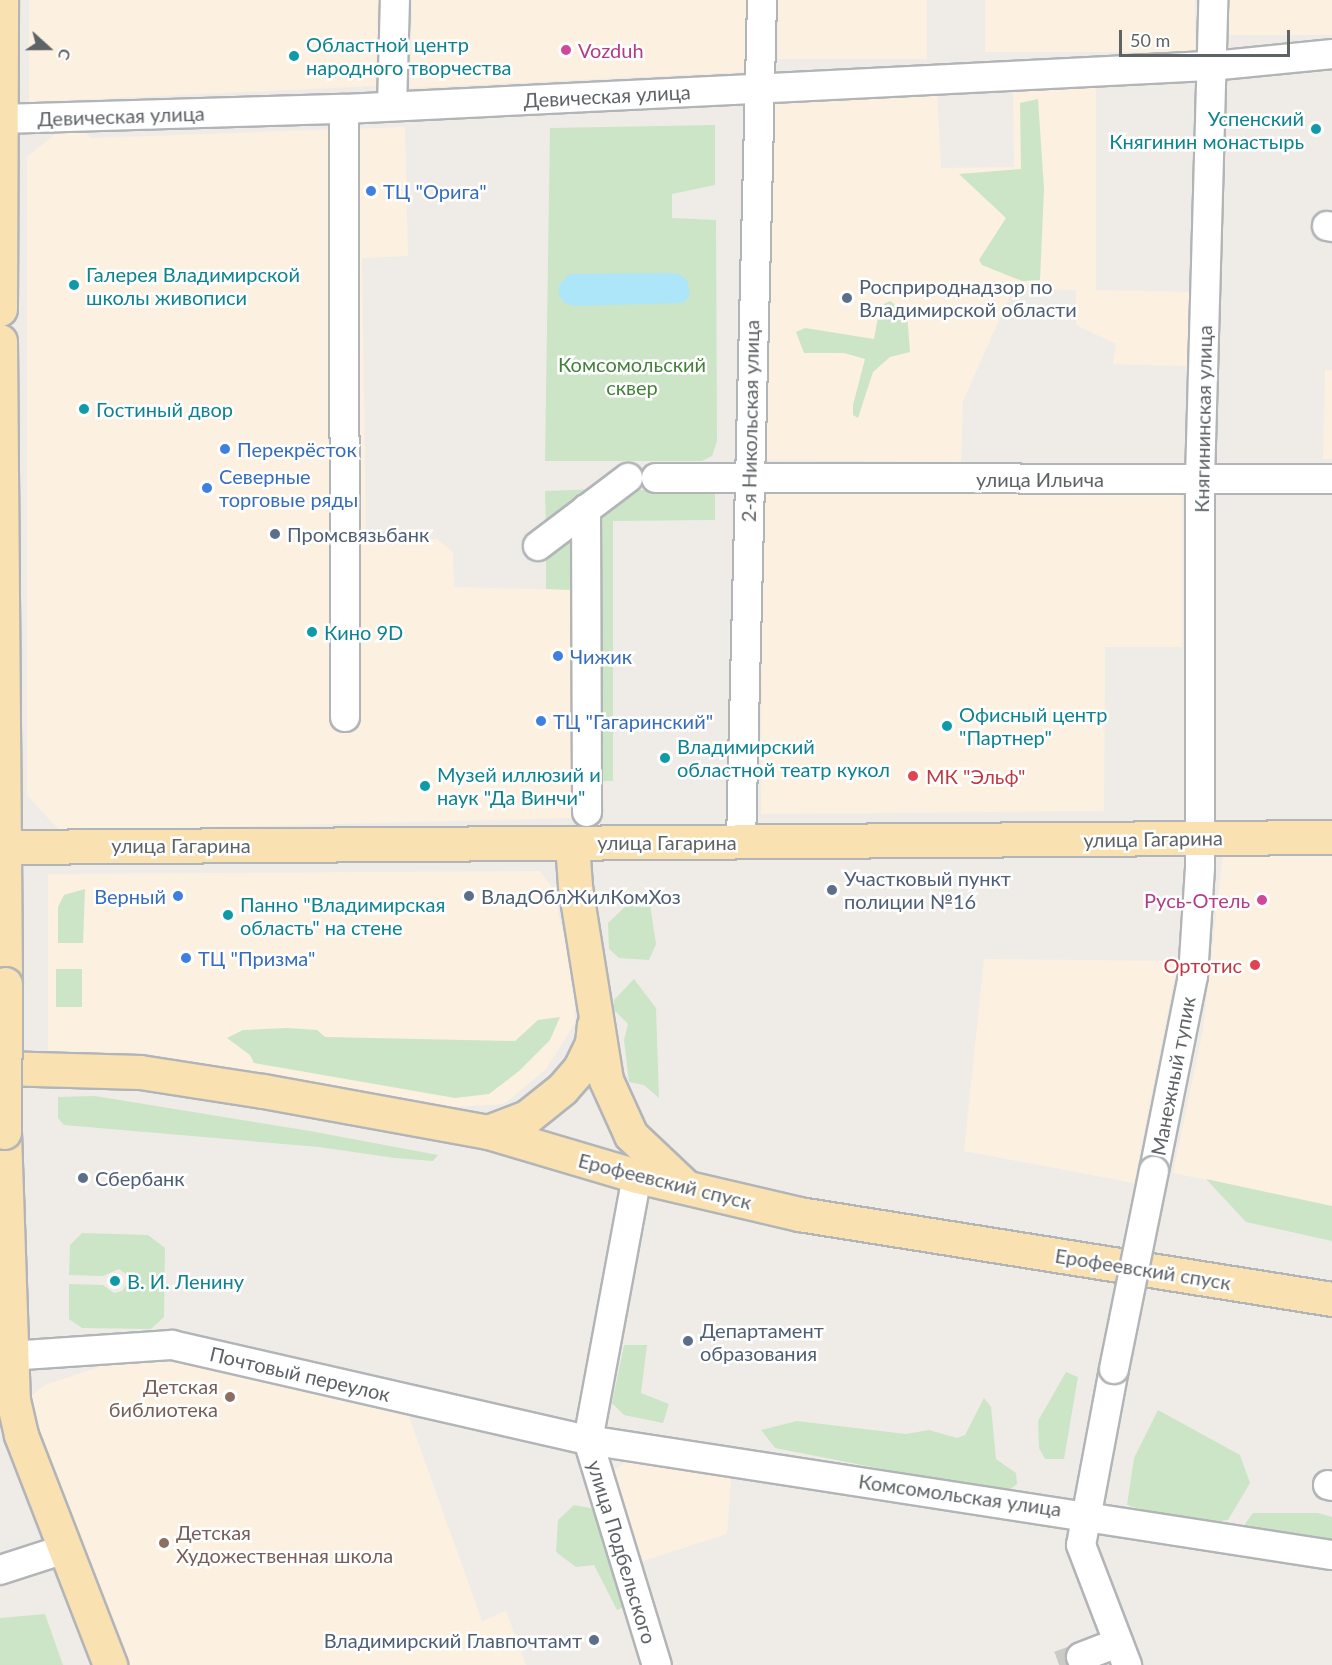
<!DOCTYPE html>
<meta charset="utf-8">
<style>
body{margin:0}
#map{position:relative;width:1332px;height:1665px;overflow:hidden;background:#efece7;font-family:Lato,sans-serif}
div>[style]{position:absolute}
.commercial>*{inset:0;background:#fcf0e0;transform-origin:0 0}
.green>*{inset:0;background:#cbe5c6;transform-origin:0 0}
.water>*{inset:0;background:#aee6f9}
.minor-tunnel>*{height:28px;margin-top:-14px;transform-origin:0;background:repeating-linear-gradient(90deg,#cbcac7 0 28px,transparent 0 42px)}
.roads{filter:drop-shadow(2px 0 #b2b5b8) drop-shadow(-2px 0 #b2b5b8) drop-shadow(0 2px #b2b5b8) drop-shadow(0 -2px #b2b5b8)}
.minor>*{height:28px;margin:-14px;padding:0 14px;transform-origin:14px;border-radius:14px;background:#fff}
.major>*{height:33px;margin:-16.5px;padding:0 16.5px;transform-origin:16.5px;border-radius:16.5px;background:#f9e1b2}
.bridges{filter:drop-shadow(2px 0 #b2b5b8) drop-shadow(-2px 0 #b2b5b8) drop-shadow(0 2px #b2b5b8) drop-shadow(0 -2px #b2b5b8)}
.minor-bridge>*{height:28px;margin:-14px;padding:0 14px;transform-origin:14px;border-radius:14px;background:#fff}
.major-bridge>*{height:33px;margin:-16.5px;padding:0 16.5px;transform-origin:16.5px;border-radius:16.5px;background:#f9e1b2}
.dots>*{width:16px;height:16px;translate:-50% -50%;box-sizing:border-box;border:3px solid #fff;border-radius:50%}
span{translate:-50% -50%;white-space:nowrap;text-align:center;line-height:1.15;-webkit-text-stroke:5px #fff;paint-order:stroke}
.culture-label{font-size:20px;color:#0d838f}
.left{translate:0 -50%;text-align:left}
.right{translate:-100% -50%;text-align:right}
.hotel-label{font-size:20px;color:#b23c85}
.street-label{font-size:20px;color:#5e6366}
.shop-label{font-size:20px;color:#366cbe}
.service-label{font-size:20px;color:#4e5e75}
.park-label{font-size:20px;color:#44803b}
.health-label{font-size:20px;color:#be3a42}
.education-label{font-size:20px;color:#785e54}
.north{position:absolute;left:18px;top:18px;width:60px;height:60px;-webkit-text-stroke:4px #fff;paint-order:stroke;rotate:111deg;font-size:16px;font-weight:700;line-height:24px;text-align:center;color:#5e6366}
.north::after{content:'';display:block;margin:auto;width:21px;height:27px;background:#5e6366;clip-path:polygon(50% 0,100% 100%,50% 72%,0 100%)}
.scale{position:absolute;left:1119px;top:30px;width:171px;height:27px;box-sizing:border-box;border:3px solid #5e6366;border-top:0;padding-left:8px;font-size:18px;line-height:21px;white-space:nowrap;color:#5e6366;-webkit-text-stroke:4px #fff;paint-order:stroke}
</style>
<div id="map">
<div class="commercial">
<div style="clip-path:polygon(29px 0,378px 0,376px 86px,29px 102px)"></div>
<div style="clip-path:polygon(412px 0,746px 0,745px 72px,410px 88px)"></div>
<div style="left:778px;top:0;width:149px;height:59px"></div>
<div style="left:985px;top:0;width:210px;height:52px"></div>
<div style="left:1223px;top:0;width:109px;height:35px"></div>
<div style="clip-path:polygon(1096px 86px,1096px 290px,1192px 292px,1189px 366px,1113px 364px,1116px 344px,1076px 325px,1076px 290px,1013px 289px,963px 401px,961px 462px,764px 460px,770px 97px,937px 90px,941px 168px,1014px 167px,1013px 88px)"></div>
<div style="clip-path:polygon(405px 127px,408px 256px,362px 258px,366px 539px,437px 539px,453px 552px,454px 587px,573px 590px,574px 818px,60px 831px,27px 795px,27px 157px,61px 129px,81px 129px,91px 138px)"></div>
<div style="clip-path:polygon(1325px 370px,1332px 370px,1332px 459px,1323px 459px)"></div>
<div style="clip-path:polygon(762px 489px,1182px 491px,1182px 647px,1105px 647px,1104px 811px,761px 814px)"></div>
<div style="clip-path:polygon(1223px 854px,1332px 855px,1332px 1206px,1173px 1173px,1203px 1030px)"></div>
<div style="clip-path:polygon(540px 871px,553px 889px,574px 980px,575px 1023px,546px 1069px,504px 1104px,453px 1107px,143px 1053px,48px 1051px,48px 874px)"></div>
<div style="clip-path:polygon(984px 959px,1178px 961px,1134px 1183px,964px 1151px)"></div>
<div style="clip-path:polygon(144px 1352px,404px 1403px,482px 1621px,506px 1611px,526px 1665px,124px 1665px,28px 1398px,45px 1385px)"></div>
<div style="clip-path:polygon(633px 1456px,732px 1469px,727px 1534px,643px 1561px,614px 1471px)"></div>
</div>
<div class="green">
<div style="clip-path:polygon(1038px 99px,1044px 189px,1040px 280px,1022px 281px,982px 265px,979px 260px,1006px 218px,959px 174px,1021px 169px,1020px 103px)"></div>
<div style="clip-path:polygon(715px 125px,715px 185px,672px 194px,672px 218px,716px 220px,717px 441px,712px 456px,702px 461px,545px 461px,550px 128px)"></div>
<div style="clip-path:polygon(890px 301px,907px 313px,910px 352px,890px 357px,873px 372px,858px 418px,853px 415px,853px 405px,865px 359px,844px 353px,804px 353px,796px 332px,805px 328px,874px 339px,880px 306px)"></div>
<div style="clip-path:polygon(600px 489px,546px 529px,545px 491px)"></div>
<div style="clip-path:polygon(631px 490px,715px 491px,715px 520px,613px 521px,613px 781px,593px 781px,593px 515px)"></div>
<div style="clip-path:polygon(573px 529px,573px 590px,546px 589px,546px 550px)"></div>
<div style="clip-path:polygon(85px 889px,83px 943px,58px 943px,58px 907px,64px 895px)"></div>
<div style="clip-path:polygon(649px 898px,656px 944px,649px 960px,619px 958px,609px 949px,608px 923px,628px 904px)"></div>
<div style="left:56px;top:969px;width:26px;height:38px"></div>
<div style="clip-path:polygon(634px 979px,656px 1008px,659px 1098px,644px 1085px,629px 1082px,624px 1040px,628px 1024px,614px 1010px,614px 1000px)"></div>
<div style="clip-path:polygon(560px 1017px,550px 1040px,519px 1071px,489px 1094px,455px 1098px,254px 1063px,250px 1055px,227px 1038px,243px 1030px,287px 1028px,317px 1030px,325px 1037px,515px 1041px,538px 1020px)"></div>
<div style="clip-path:polygon(95px 1096px,310px 1131px,438px 1155px,433px 1161px,395px 1158px,319px 1147px,64px 1125px,58px 1118px,58px 1097px)"></div>
<div style="clip-path:polygon(1206px 1179px,1332px 1206px,1332px 1241px,1246px 1222px)"></div>
<div style="clip-path:polygon(82px 1233px,148px 1235px,165px 1248px,164px 1317px,151px 1329px,82px 1328px,69px 1319px,69px 1284px,103px 1285px,114px 1293px,122px 1291px,127px 1284px,127px 1275px,119px 1269px,103px 1276px,69px 1275px,70px 1245px)"></div>
<div style="clip-path:polygon(624px 1345px,647px 1345px,641px 1393px,669px 1404px,663px 1423px,624px 1415px,612px 1403px)"></div>
<div style="clip-path:polygon(1066px 1372px,1078px 1377px,1064px 1459px,1045px 1459px,1039px 1448px,1038px 1421px)"></div>
<div style="clip-path:polygon(984px 1398px,991px 1407px,996px 1459px,1016px 1473px,1017px 1484px,1005px 1493px,775px 1448px,761px 1430px,797px 1421px,906px 1434px,929px 1430px,957px 1438px,965px 1435px)"></div>
<div style="clip-path:polygon(1158px 1410px,1240px 1455px,1250px 1483px,1228px 1520px,1192px 1525px,1127px 1505px,1134px 1458px)"></div>
<div style="clip-path:polygon(574px 1505px,596px 1509px,630px 1604px,617px 1610px,594px 1565px,576px 1567px,556px 1552px,558px 1520px)"></div>
<div style="clip-path:polygon(1253px 1513px,1318px 1513px,1332px 1517px,1332px 1546px,1245px 1531px,1245px 1524px)"></div>
<div style="clip-path:polygon(45px 1614px,63px 1665px,0 1665px,0 1618px)"></div>
</div>
<div class="water">
<div style="clip-path:polygon(666px 273px,679px 274px,687px 280px,690px 295px,684px 303px,575px 306px,565px 303px,559px 295px,559px 285px,569px 274px)"></div>
</div>
<div class="minor-tunnel">
<div style="left:1059px;top:1665px;width:23px;rotate:-20deg"></div>
</div>
<div class="roads">
<div class="minor">
<div style="left:392px;top:106px;width:106px;rotate:-88.4deg"></div>
<div style="left:344px;top:109px;width:608px;rotate:89.91deg"></div>
<div style="left:1px;top:119px;width:343px;rotate:-1.7deg"></div>
<div style="left:344px;top:109px;width:388px;rotate:-2.8deg"></div>
<div style="left:732px;top:90px;width:481px;rotate:-2.9deg"></div>
<div style="left:1212px;top:66px;width:121px;rotate:-5.7deg"></div>
<div style="left:1327px;top:226px;width:5px;rotate:11deg"></div>
<div style="left:656px;top:478px;width:676px;rotate:0.08deg"></div>
<div style="left:586px;top:509px;width:303px;rotate:89.8deg"></div>
<div style="left:538px;top:546px;width:113px;rotate:-37.1deg"></div>
<div style="left:741px;top:842px;width:842px;rotate:-88.57deg"></div>
<div style="left:1154px;top:1171px;width:199px;rotate:-78.7deg"></div>
<div style="left:1193px;top:976px;width:109px;rotate:-86.3deg"></div>
<div style="left:1200px;top:867px;width:388px;rotate:-90deg"></div>
<div style="left:1200px;top:479px;width:479px;rotate:-88.4deg"></div>
<div style="left:637px;top:1176px;width:269px;rotate:100.5deg"></div>
<div style="left:588px;top:1440px;width:235px;rotate:73deg"></div>
<div style="left:9px;top:1356px;width:163px;rotate:-3.9deg"></div>
<div style="left:172px;top:1345px;width:427px;rotate:12.9deg"></div>
<div style="left:588px;top:1440px;width:753px;rotate:8.79deg"></div>
<div style="left:1114px;top:1369px;width:179px;rotate:100.6deg"></div>
<div style="left:1081px;top:1545px;width:129px;rotate:69deg"></div>
<div style="left:1328px;top:1485px;width:4px;rotate:14deg"></div>
<div style="left:0;top:1570px;width:68px;rotate:-17.9deg"></div>
<div style="left:1081px;top:1657px;width:40px;rotate:-21deg"></div>
</div>
<div class="major">
<div style="left:0;top:309px;width:309px;rotate:-89.8deg"></div>
<div style="left:0;top:341px;width:643px;rotate:89.55deg"></div>
<div style="left:572px;top:843px;width:43px;rotate:86deg"></div>
<div style="left:575px;top:886px;width:196px;rotate:80.9deg"></div>
<div style="left:606px;top:1080px;width:60px;rotate:65.6deg"></div>
<div style="left:631px;top:1135px;width:74px;rotate:43.4deg"></div>
<div style="left:3px;top:847px;width:1329px;rotate:-0.43deg"></div>
<div style="left:0;top:1068px;width:140px;rotate:1.6deg"></div>
<div style="left:140px;top:1072px;width:124px;rotate:8.8deg"></div>
<div style="left:263px;top:1091px;width:229px;rotate:10.3deg"></div>
<div style="left:488px;top:1132px;width:155px;rotate:16.5deg"></div>
<div style="left:637px;top:1176px;width:166px;rotate:13.2deg"></div>
<div style="left:799px;top:1214px;width:540px;rotate:9.06deg"></div>
<div style="left:4px;top:1132px;width:268px;rotate:88.1deg"></div>
<div style="left:13px;top:1400px;width:36px;rotate:77deg"></div>
<div style="left:21px;top:1435px;width:247px;rotate:68.8deg"></div>
<div style="left:488px;top:1132px;width:42px;rotate:-21deg"></div>
<div style="left:527px;top:1117px;width:45px;rotate:-38.7deg"></div>
<div style="left:562px;top:1089px;width:28px;rotate:-49deg"></div>
<div style="left:580px;top:1068px;width:28px;rotate:-64deg"></div>
<div style="left:592px;top:1043px;width:18px;rotate:-84deg"></div>
</div>
</div>
<div class="bridges">
<div class="minor-bridge">
<div style="left:1114px;top:1369px;width:202px;rotate:-78.6deg"></div>
</div>
<div class="major-bridge">
<div style="left:4px;top:1132px;width:148px;rotate:-89.6deg"></div>
</div>
</div>
<div class="dots">
<div style="left:566px;top:50px;background:#d1479c"></div>
<div style="left:294px;top:56px;background:#0f9aa8"></div>
<div style="left:1316px;top:129px;background:#0f9aa8"></div>
<div style="left:371px;top:191px;background:#3f7fe0"></div>
<div style="left:74px;top:285px;background:#0f9aa8"></div>
<div style="left:847px;top:298px;background:#5c6f8a"></div>
<div style="left:84px;top:409px;background:#0f9aa8"></div>
<div style="left:225px;top:449px;background:#3f7fe0"></div>
<div style="left:207px;top:488px;background:#3f7fe0"></div>
<div style="left:275px;top:534px;background:#5c6f8a"></div>
<div style="left:312px;top:632px;background:#0f9aa8"></div>
<div style="left:558px;top:656px;background:#3f7fe0"></div>
<div style="left:541px;top:721px;background:#3f7fe0"></div>
<div style="left:947px;top:726px;background:#0f9aa8"></div>
<div style="left:665px;top:758px;background:#0f9aa8"></div>
<div style="left:913px;top:776px;background:#e0444e"></div>
<div style="left:425px;top:786px;background:#0f9aa8"></div>
<div style="left:832px;top:890px;background:#5c6f8a"></div>
<div style="left:178px;top:896px;background:#3f7fe0"></div>
<div style="left:469px;top:896px;background:#5c6f8a"></div>
<div style="left:1262px;top:900px;background:#d1479c"></div>
<div style="left:228px;top:915px;background:#0f9aa8"></div>
<div style="left:186px;top:958px;background:#3f7fe0"></div>
<div style="left:1255px;top:965px;background:#e0444e"></div>
<div style="left:83px;top:1178px;background:#5c6f8a"></div>
<div style="left:115px;top:1281px;background:#0f9aa8"></div>
<div style="left:688px;top:1341px;background:#5c6f8a"></div>
<div style="left:230px;top:1397px;background:#8d6e63"></div>
<div style="left:164px;top:1543px;background:#8d6e63"></div>
<div style="left:594px;top:1640px;background:#5c6f8a"></div>
</div>
<div class="culture-label">
<span class="left" style="left:306px;top:56px">Областной центр<br>народного творчества</span>
<span class="right" style="left:1304px;top:130px">Успенский<br>Княгинин монастырь</span>
<span class="left" style="left:86px;top:286px">Галерея Владимирской<br>школы живописи</span>
<span class="left" style="left:96px;top:409px">Гостиный двор</span>
<span class="left" style="left:324px;top:632px">Кино 9D</span>
<span class="left" style="left:959px;top:726px">Офисный центр<br>"Партнер"</span>
<span class="left" style="left:677px;top:758px">Владимирский<br>областной театр кукол</span>
<span class="left" style="left:437px;top:786px">Музей иллюзий и<br>наук "Да Винчи"</span>
<span class="left" style="left:240px;top:916px">Панно "Владимирская<br>область" на стене</span>
<span class="left" style="left:127px;top:1281px">В. И. Ленину</span>
</div>
<div class="hotel-label">
<span class="left" style="left:578px;top:50px">Vozduh</span>
<span class="right" style="left:1250px;top:900px">Русь-Отель</span>
</div>
<div class="street-label">
<span style="left:607px;top:96px;rotate:-3deg">Девическая улица</span>
<span style="left:121px;top:116px;rotate:-2deg">Девическая улица</span>
<span style="left:1203px;top:419px;rotate:-89deg">Княгининская улица</span>
<span style="left:750px;top:421px;rotate:-89deg">2-я Никольская улица</span>
<span style="left:1040px;top:479px">улица Ильича</span>
<span style="left:1153px;top:839px;rotate:-1deg">улица Гагарина</span>
<span style="left:667px;top:842px">улица Гагарина</span>
<span style="left:181px;top:845px">улица Гагарина</span>
<span style="left:1173px;top:1076px;rotate:-79deg">Манежный тупик</span>
<span style="left:665px;top:1181px;rotate:14deg">Ерофеевский спуск</span>
<span style="left:1143px;top:1269px;rotate:9deg">Ерофеевский спуск</span>
<span style="left:300px;top:1374px;rotate:13deg">Почтовый переулок</span>
<span style="left:960px;top:1495px;rotate:8deg">Комсомольская улица</span>
<span style="left:622px;top:1552px;rotate:73deg">улица Подбельского</span>
</div>
<div class="shop-label">
<span class="left" style="left:383px;top:191px">ТЦ "Орига"</span>
<span class="left" style="left:237px;top:449px">Перекрёсток</span>
<span class="left" style="left:219px;top:488px">Северные<br>торговые ряды</span>
<span class="left" style="left:570px;top:656px">Чижик</span>
<span class="left" style="left:553px;top:721px">ТЦ "Гагаринский"</span>
<span class="right" style="left:166px;top:896px">Верный</span>
<span class="left" style="left:198px;top:958px">ТЦ "Призма"</span>
</div>
<div class="service-label">
<span class="left" style="left:859px;top:298px">Росприроднадзор по<br>Владимирской области</span>
<span class="left" style="left:287px;top:534px">Промсвязьбанк</span>
<span class="left" style="left:844px;top:890px">Участковый пункт<br>полиции №16</span>
<span class="left" style="left:481px;top:896px">ВладОблЖилКомХоз</span>
<span class="left" style="left:95px;top:1178px">Сбербанк</span>
<span class="left" style="left:700px;top:1342px">Департамент<br>образования</span>
<span class="right" style="left:582px;top:1640px">Владимирский Главпочтамт</span>
</div>
<div class="park-label">
<span style="left:632px;top:376px">Комсомольский<br>сквер</span>
</div>
<div class="health-label">
<span class="left" style="left:926px;top:776px">МК "Эльф"</span>
<span class="right" style="left:1242px;top:965px">Ортотис</span>
</div>
<div class="education-label">
<span class="right" style="left:218px;top:1398px">Детская<br>библиотека</span>
<span class="left" style="left:176px;top:1544px">Детская<br>Художественная школа</span>
</div>
<div class="north">С</div>
<div class="scale">50 m</div>
</div>
